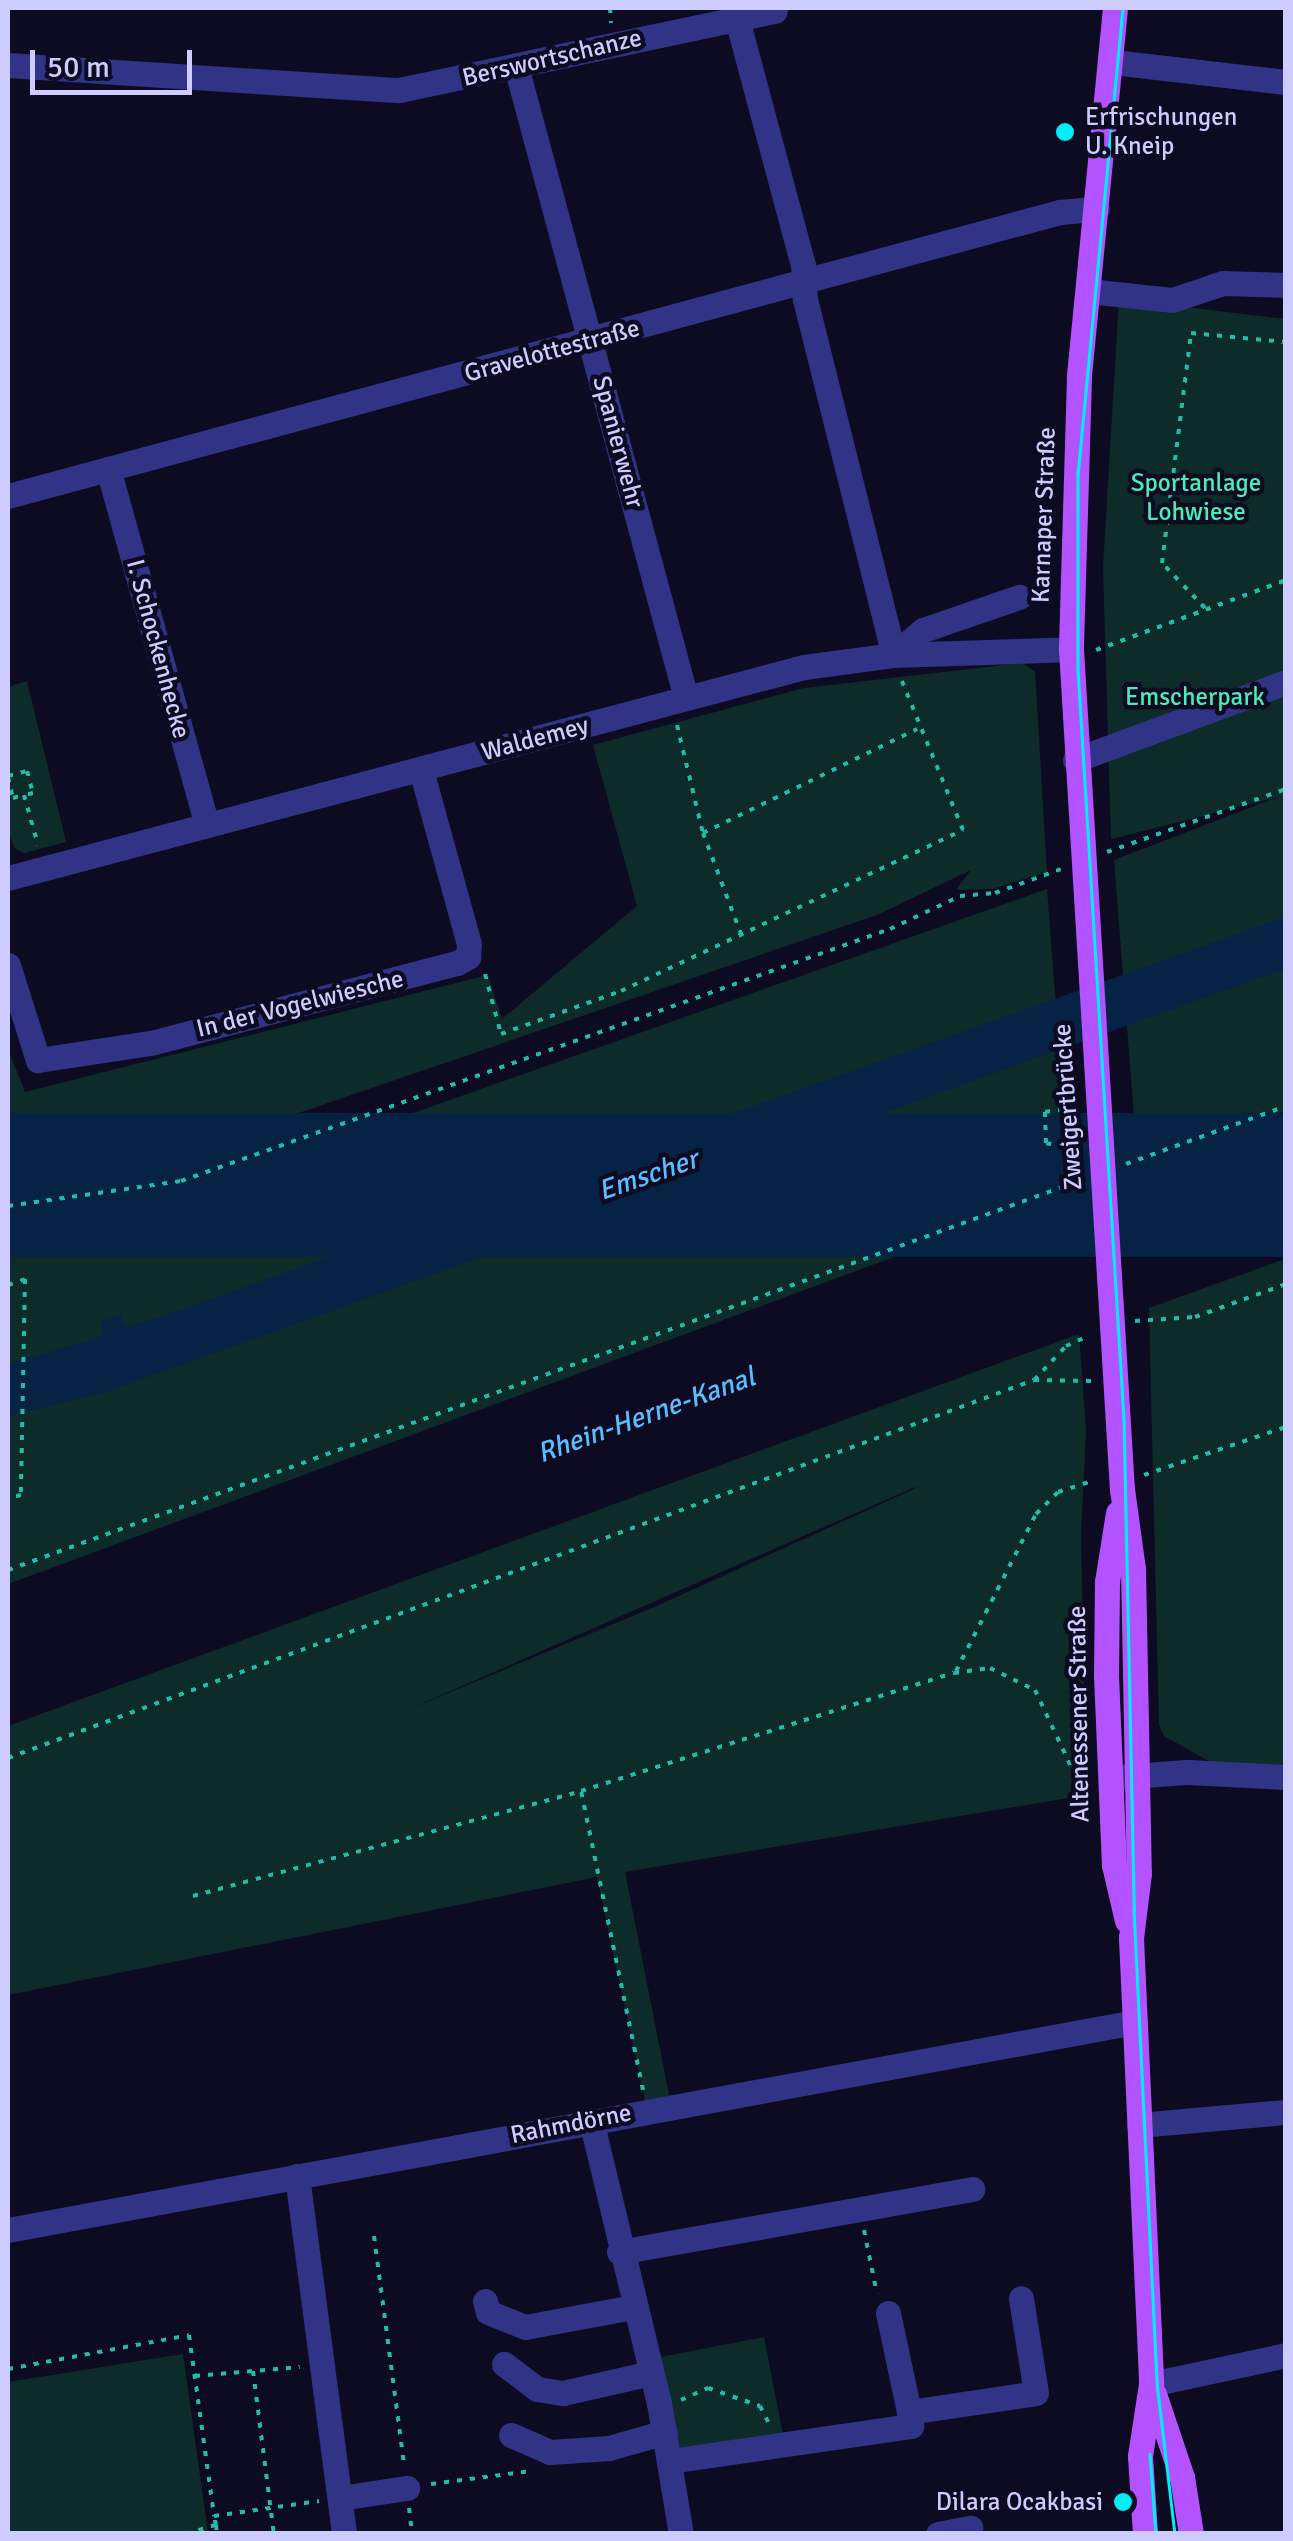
<!DOCTYPE html>
<meta charset="utf-8">
<style>
body{margin:0}
#map{position:relative;width:1293px;height:2541px;overflow:hidden;background:#0d0b22;font-family:Signika,sans-serif}
div>[style]{position:absolute}
.green>*{inset:0;background:#0d2c29;transform-origin:0 0}
.water>*{inset:0;background:#062245;transform-origin:0 0}
.path>*{height:4px;margin-top:-2px;transform-origin:0;background:repeating-linear-gradient(90deg,#22bda9 0 5px,transparent 0 13px)}
.minor>*{height:25px;margin:-12.5px;padding:0 12.5px;transform-origin:12.5px;border-radius:12.5px;background:#313486}
.major>*{height:25px;margin:-12.5px;padding:0 12.5px;transform-origin:12.5px;border-radius:12.5px;background:#b353ff}
.tram>*{height:2.5px;margin:-1.25px;padding:0 1.25px;transform-origin:1.25px;border-radius:1.25px;background:#00eef7}
.dots>*{width:28px;height:28px;translate:-50% -50%;box-sizing:border-box;border:5px solid #0d0b22;border-radius:50%}
span{translate:-50% -50%;white-space:nowrap;text-align:center;line-height:1.15;-webkit-text-stroke:9px #0d0b22;paint-order:stroke}
.street-label{font-size:25px;color:#ceccff}
.poi-label{font-size:25px;color:#ceccff}
.left{translate:0 -50%;text-align:left}
.right{translate:-100% -50%;text-align:right}
.park-label{font-size:25px;color:#4cebb8}
.water-label{font-size:28px;color:#5abdff;font-style:italic}
.frame{position:absolute;inset:0;border:10px solid #ceccff;pointer-events:none}
.scale{position:absolute;left:30px;top:50px;width:162px;height:45px;box-sizing:border-box;border:5px solid #ceccff;border-top:0;padding-left:12px;font-size:30px;line-height:35px;white-space:nowrap;color:#ceccff;-webkit-text-stroke:8px #0d0b22;paint-order:stroke}
</style>
<div id="map">
<div class="green">
<div style="clip-path:polygon(1119px 299px,1285px 319px,1285px 1111px,1138px 1167px,1114px 860px,1278px 797px,1111px 839px,1103px 567px)"></div>
<div style="clip-path:polygon(1023px 663px,1035px 672px,1047px 872px,992px 889px,956px 890px,971px 870px,877px 915px,176px 1155px,78px 1165px,8px 1158px,8px 1049px,25px 1092px,488px 975px,502px 1019px,637px 906px,593px 745px,804px 688px)"></div>
<div style="clip-path:polygon(27px 681px,66px 842px,24px 853px,14px 848px,8px 829px,8px 687px)"></div>
<div style="clip-path:polygon(1047px 889px,1070px 1192px,8px 1584px,8px 1213px,177px 1190px,286px 1158px)"></div>
<div style="clip-path:polygon(1285px 1259px,1285px 1772px,1252px 1773px,1207px 1760px,1164px 1736px,1159px 1725px,1149px 1308px)"></div>
<div style="clip-path:polygon(evenodd,1079px 1334px,1086px 1430px,1081px 1534px,1086px 1795px,625px 1872px,671px 2105px,647px 2110px,597px 1877px,8px 1995px,8px 1726px,1079px 1334px,916px 1488px,659px 1605px,405px 1711px,915px 1487px,916px 1488px)"></div>
<div style="left:764px;top:2337px;width:99px;height:108px;rotate:79deg"></div>
<div style="clip-path:polygon(183px 2354px,208px 2533px,8px 2533px,8px 2382px)"></div>
</div>
<div class="water">
<div style="clip-path:polygon(1285px 917px,1285px 969px,106px 1392px,8px 1416px,8px 1364px,97px 1338px,104px 1334px,100px 1322px,120px 1315px,126px 1327px,166px 1315px)"></div>
<div style="left:1285px;top:1113px;width:144px;height:1361px;rotate:90deg"></div>
</div>
<div class="path">
<div style="left:610px;top:8px;width:15px;rotate:86deg"></div>
<div style="left:1205px;top:608px;width:62px;rotate:-133.7deg"></div>
<div style="left:1162px;top:563px;width:232px;rotate:-82.8deg"></div>
<div style="left:1191px;top:333px;width:95px;rotate:5.4deg"></div>
<div style="left:1096px;top:650px;width:202px;rotate:-20.2deg"></div>
<div style="left:677px;top:725px;width:111px;rotate:76.5deg"></div>
<div style="left:703px;top:833px;width:108px;rotate:69.4deg"></div>
<div style="left:8px;top:776px;width:20px;rotate:-15deg"></div>
<div style="left:27px;top:771px;width:23px;rotate:75deg"></div>
<div style="left:33px;top:793px;width:9px;rotate:167deg"></div>
<div style="left:8px;top:777px;width:22px;rotate:77deg"></div>
<div style="left:13px;top:798px;width:11px;rotate:-15deg"></div>
<div style="left:24px;top:795px;width:52px;rotate:74.4deg"></div>
<div style="left:703px;top:833px;width:238px;rotate:-25.9deg"></div>
<div style="left:1107px;top:852px;width:190px;rotate:-19.4deg"></div>
<div style="left:485px;top:974px;width:62px;rotate:75.1deg"></div>
<div style="left:501px;top:1034px;width:127px;rotate:-19.7deg"></div>
<div style="left:621px;top:991px;width:378px;rotate:-25.2deg"></div>
<div style="left:963px;top:830px;width:163px;rotate:-112.3deg"></div>
<div style="left:1077px;top:1148px;width:31px;rotate:-171deg"></div>
<div style="left:1046px;top:1143px;width:31px;rotate:-92deg"></div>
<div style="left:1045px;top:1112px;width:33px;rotate:-9deg"></div>
<div style="left:1126px;top:1164px;width:170px;rotate:-19.9deg"></div>
<div style="left:8px;top:1206px;width:175px;rotate:-8.2deg"></div>
<div style="left:181px;top:1181px;width:752px;rotate:-19.57deg"></div>
<div style="left:890px;top:929px;width:77px;rotate:-25.2deg"></div>
<div style="left:960px;top:896px;width:35px;rotate:-5deg"></div>
<div style="left:995px;top:893px;width:70px;rotate:-20deg"></div>
<div style="left:8px;top:1285px;width:18px;rotate:-19deg"></div>
<div style="left:25px;top:1279px;width:216px;rotate:91.1deg"></div>
<div style="left:21px;top:1495px;width:13px;rotate:167deg"></div>
<div style="left:1135px;top:1321px;width:60px;rotate:-3.8deg"></div>
<div style="left:1195px;top:1317px;width:97px;rotate:-19.9deg"></div>
<div style="left:1034px;top:1380px;width:58px;rotate:1deg"></div>
<div style="left:1144px;top:1475px;width:150px;rotate:-18.7deg"></div>
<div style="left:8px;top:1570px;width:1139px;rotate:-19.96deg"></div>
<div style="left:956px;top:1671px;width:176px;rotate:-63deg"></div>
<div style="left:1036px;top:1514px;width:31px;rotate:-45deg"></div>
<div style="left:1058px;top:1492px;width:33px;rotate:-18deg"></div>
<div style="left:8px;top:1758px;width:1093px;rotate:-20.22deg"></div>
<div style="left:1034px;top:1380px;width:47px;rotate:-46.7deg"></div>
<div style="left:1066px;top:1346px;width:24px;rotate:-24deg"></div>
<div style="left:193px;top:1896px;width:402px;rotate:-15.1deg"></div>
<div style="left:643px;top:2090px;width:305px;rotate:-101.7deg"></div>
<div style="left:581px;top:1791px;width:391px;rotate:-17.6deg"></div>
<div style="left:954px;top:1673px;width:36px;rotate:-8deg"></div>
<div style="left:990px;top:1668px;width:50px;rotate:26.1deg"></div>
<div style="left:1035px;top:1690px;width:94px;rotate:64.8deg"></div>
<div style="left:1075px;top:1775px;width:16px;rotate:15deg"></div>
<div style="left:864px;top:2230px;width:65px;rotate:78.5deg"></div>
<div style="left:374px;top:2236px;width:230px;rotate:82.5deg"></div>
<div style="left:8px;top:2369px;width:184px;rotate:-10.6deg"></div>
<div style="left:189px;top:2335px;width:183px;rotate:82.1deg"></div>
<div style="left:253px;top:2371px;width:164px;rotate:82.7deg"></div>
<div style="left:195px;top:2376px;width:105px;rotate:-4.9deg"></div>
<div style="left:681px;top:2400px;width:30px;rotate:-24deg"></div>
<div style="left:708px;top:2388px;width:55px;rotate:19.1deg"></div>
<div style="left:760px;top:2406px;width:18px;rotate:63deg"></div>
<div style="left:431px;top:2484px;width:101px;rotate:-7.4deg"></div>
<div style="left:409px;top:2508px;width:26px;rotate:83deg"></div>
<div style="left:216px;top:2525px;width:9px;rotate:-103deg"></div>
<div style="left:214px;top:2516px;width:106px;rotate:-8.1deg"></div>
<div style="left:186px;top:2534px;width:31px;rotate:-17deg"></div>
<div style="left:216px;top:2525px;width:9px;rotate:84deg"></div>
</div>
<div class="minor">
<div style="left:737px;top:19px;width:255px;rotate:75deg"></div>
<div style="left:803px;top:265px;width:34px;rotate:87deg"></div>
<div style="left:805px;top:299px;width:367px;rotate:76deg"></div>
<div style="left:1113px;top:62px;width:174px;rotate:6.6deg"></div>
<div style="left:8px;top:65px;width:392px;rotate:3.7deg"></div>
<div style="left:399px;top:90px;width:384px;rotate:-11.9deg"></div>
<div style="left:517px;top:70px;width:650px;rotate:74.94deg"></div>
<div style="left:1088px;top:291px;width:84px;rotate:6.1deg"></div>
<div style="left:1172px;top:300px;width:54px;rotate:-18.4deg"></div>
<div style="left:1223px;top:283px;width:63px;rotate:1.8deg"></div>
<div style="left:109px;top:472px;width:366px;rotate:74.5deg"></div>
<div style="left:8px;top:496px;width:1090px;rotate:-15.11deg"></div>
<div style="left:1060px;top:212px;width:37px;rotate:-5deg"></div>
<div style="left:894px;top:655px;width:38px;rotate:-41deg"></div>
<div style="left:923px;top:630px;width:102px;rotate:-19deg"></div>
<div style="left:1075px;top:760px;width:225px;rotate:-20.3deg"></div>
<div style="left:8px;top:878px;width:823px;rotate:-14.85deg"></div>
<div style="left:804px;top:667px;width:91px;rotate:-7.6deg"></div>
<div style="left:894px;top:655px;width:177px;rotate:-1.9deg"></div>
<div style="left:8px;top:965px;width:100px;rotate:72.5deg"></div>
<div style="left:38px;top:1060px;width:114px;rotate:-8.6deg"></div>
<div style="left:151px;top:1043px;width:316px;rotate:-14.7deg"></div>
<div style="left:457px;top:963px;width:13px;rotate:-29deg"></div>
<div style="left:468px;top:957px;width:13px;rotate:-86deg"></div>
<div style="left:469px;top:944px;width:180px;rotate:-105.4deg"></div>
<div style="left:1116px;top:1777px;width:71px;rotate:-4deg"></div>
<div style="left:1187px;top:1772px;width:99px;rotate:2.9deg"></div>
<div style="left:591px;top:2120px;width:291px;rotate:76.5deg"></div>
<div style="left:659px;top:2403px;width:133px;rotate:80.5deg"></div>
<div style="left:1139px;top:2125px;width:148px;rotate:-5.1deg"></div>
<div style="left:297px;top:2176px;width:361px;rotate:82.5deg"></div>
<div style="left:8px;top:2230px;width:1146px;rotate:-10.46deg"></div>
<div style="left:619px;top:2252px;width:359px;rotate:-10.1deg"></div>
<div style="left:485px;top:2301px;width:11px;rotate:75deg"></div>
<div style="left:488px;top:2312px;width:40px;rotate:22deg"></div>
<div style="left:525px;top:2327px;width:110px;rotate:-10.5deg"></div>
<div style="left:888px;top:2313px;width:101px;rotate:78deg"></div>
<div style="left:504px;top:2364px;width:41px;rotate:37.1deg"></div>
<div style="left:537px;top:2389px;width:26px;rotate:9deg"></div>
<div style="left:563px;top:2393px;width:90px;rotate:-12.8deg"></div>
<div style="left:1151px;top:2384px;width:138px;rotate:-12.1deg"></div>
<div style="left:511px;top:2435px;width:43px;rotate:23.6deg"></div>
<div style="left:550px;top:2452px;width:59px;rotate:-3.9deg"></div>
<div style="left:609px;top:2448px;width:58px;rotate:-15.9deg"></div>
<div style="left:670px;top:2461px;width:244px;rotate:-8.3deg"></div>
<div style="left:911px;top:2426px;width:14px;rotate:-98deg"></div>
<div style="left:909px;top:2412px;width:128px;rotate:-8.5deg"></div>
<div style="left:1036px;top:2393px;width:96px;rotate:-99deg"></div>
<div style="left:340px;top:2498px;width:68px;rotate:-8.5deg"></div>
<div style="left:938px;top:2534px;width:33px;rotate:-11deg"></div>
</div>
<div class="major">
<div style="left:1115px;top:8px;width:371px;rotate:95.6deg"></div>
<div style="left:1079px;top:377px;width:272px;rotate:91.7deg"></div>
<div style="left:1071px;top:649px;width:842px;rotate:86.53deg"></div>
<div style="left:1122px;top:1489px;width:81px;rotate:82.2deg"></div>
<div style="left:1133px;top:1569px;width:304px;rotate:88.9deg"></div>
<div style="left:1139px;top:1873px;width:65px;rotate:97deg"></div>
<div style="left:1131px;top:1938px;width:446px;rotate:87.4deg"></div>
<div style="left:1151px;top:2384px;width:73px;rotate:98.7deg"></div>
<div style="left:1140px;top:2456px;width:78px;rotate:86.3deg"></div>
<div style="left:1118px;top:1513px;width:70px;rotate:99.1deg"></div>
<div style="left:1107px;top:1582px;width:93px;rotate:90.6deg"></div>
<div style="left:1106px;top:1675px;width:190px;rotate:87.6deg"></div>
<div style="left:1114px;top:1865px;width:57px;rotate:76.9deg"></div>
<div style="left:1154px;top:2394px;width:88px;rotate:71.4deg"></div>
<div style="left:1182px;top:2477px;width:58px;rotate:81deg"></div>
</div>
<div class="tram">
<div style="left:1123px;top:8px;width:467px;rotate:95.5deg"></div>
<div style="left:1078px;top:473px;width:196px;rotate:90deg"></div>
<div style="left:1078px;top:669px;width:750px;rotate:86.49deg"></div>
<div style="left:1124px;top:1418px;width:492px;rotate:88.8deg"></div>
<div style="left:1134px;top:1910px;width:474px;rotate:87.2deg"></div>
<div style="left:1157px;top:2383px;width:152px;rotate:83.2deg"></div>
<div style="left:1150px;top:2454px;width:80px;rotate:85.7deg"></div>
</div>
<div class="dots">
<div style="left:1065px;top:132px;background:#00eef7"></div>
<div style="left:1123px;top:2502px;background:#00eef7"></div>
</div>
<div class="street-label">
<span style="left:552px;top:58px;rotate:-13deg">Berswortschanze</span>
<span style="left:552px;top:351px;rotate:-15deg">Gravelottestraße</span>
<span style="left:618px;top:442px;rotate:75deg">Spanierwehr</span>
<span style="left:1044px;top:515px;rotate:-88deg">Karnaper Straße</span>
<span style="left:158px;top:649px;rotate:75deg">I. Schockenhecke</span>
<span style="left:535px;top:739px;rotate:-15deg">Waldemey</span>
<span style="left:300px;top:1004px;rotate:-14deg">In der Vogelwiesche</span>
<span style="left:1068px;top:1107px;rotate:-94deg">Zweigertbrücke</span>
<span style="left:1079px;top:1714px;rotate:-91deg">Altenessener Straße</span>
<span style="left:571px;top:2124px;rotate:-11deg">Rahmdörne</span>
</div>
<div class="poi-label">
<span class="left" style="left:1085px;top:132px">Erfrischungen<br>U. Kneip</span>
<span class="right" style="left:1103px;top:2502px">Dilara Ocakbasi</span>
</div>
<div class="park-label">
<span style="left:1196px;top:498px">Sportanlage<br>Lohwiese</span>
<span style="left:1195px;top:697px">Emscherpark</span>
</div>
<div class="water-label">
<span style="left:648px;top:1175px;rotate:-19deg">Emscher</span>
<span style="left:646px;top:1415px;rotate:-20deg">Rhein-Herne-Kanal</span>
</div>
<div class="frame"></div>
<div class="scale">50 m</div>
</div>
